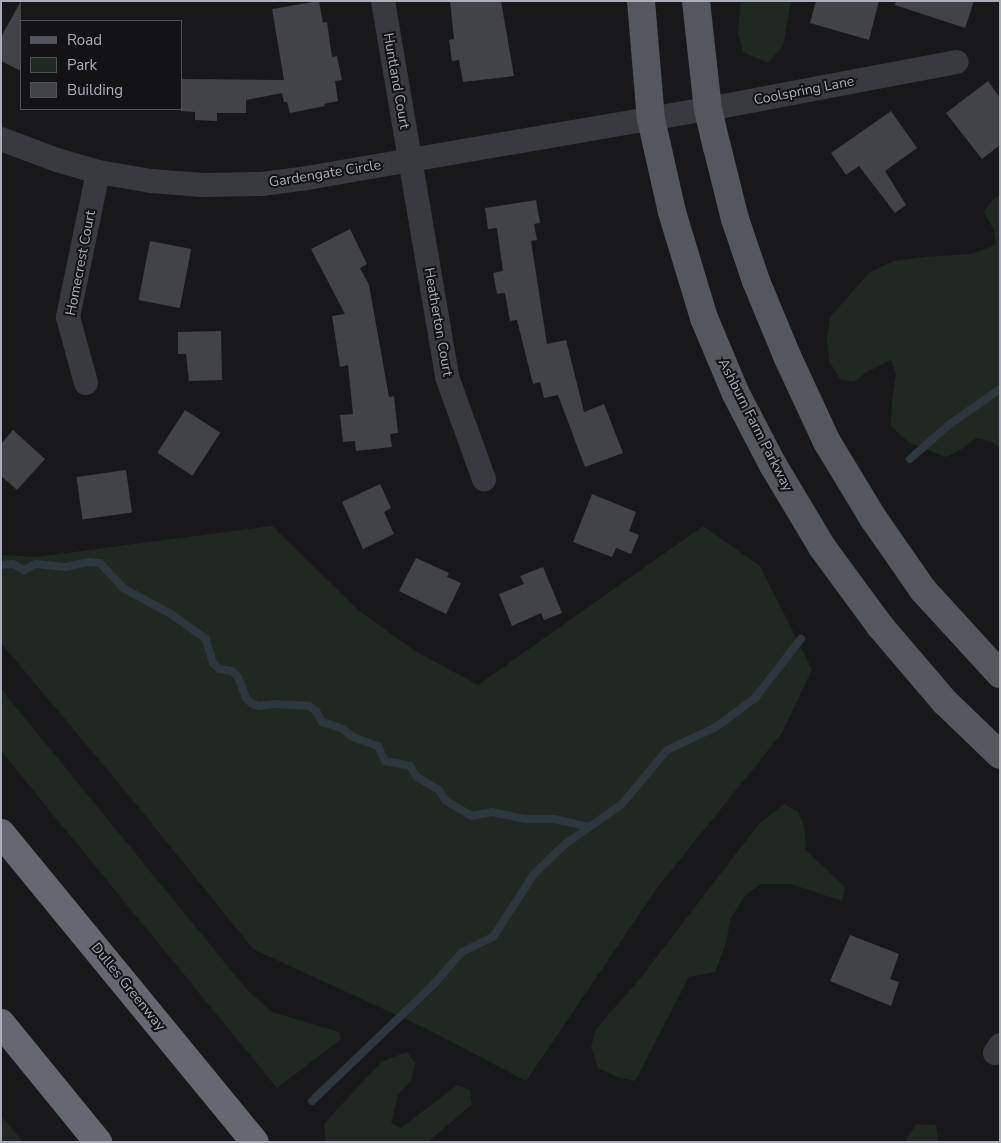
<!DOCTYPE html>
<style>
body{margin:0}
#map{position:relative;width:1001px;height:1143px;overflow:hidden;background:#18181a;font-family:"Nunito Sans",sans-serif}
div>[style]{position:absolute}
.green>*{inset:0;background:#202821}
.stream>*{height:8px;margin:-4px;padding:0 4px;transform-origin:4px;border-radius:4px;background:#2e363e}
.building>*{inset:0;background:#424347;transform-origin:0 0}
.minor>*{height:24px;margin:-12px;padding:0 12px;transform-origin:12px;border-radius:12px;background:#393a3f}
.primary>*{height:28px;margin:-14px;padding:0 14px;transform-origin:14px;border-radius:14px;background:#55575e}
.motorway>*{height:28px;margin:-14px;padding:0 14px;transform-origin:14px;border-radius:14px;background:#656870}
span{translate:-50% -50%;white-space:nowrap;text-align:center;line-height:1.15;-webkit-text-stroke:4px #131315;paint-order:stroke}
.street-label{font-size:14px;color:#abaeba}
.frame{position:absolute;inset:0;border:2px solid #abaeba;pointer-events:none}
.legend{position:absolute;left:20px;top:20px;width:162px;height:90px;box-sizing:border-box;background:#131315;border:1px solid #505157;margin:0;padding:6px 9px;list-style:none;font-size:15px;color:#abaeba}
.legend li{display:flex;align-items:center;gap:10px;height:25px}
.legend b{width:25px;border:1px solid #505157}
</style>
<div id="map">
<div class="green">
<div style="clip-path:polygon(741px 1px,791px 1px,783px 46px,768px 63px,743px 52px,738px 33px)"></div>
<div style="clip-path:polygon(1000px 195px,1000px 447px,990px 441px,976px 438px,963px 448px,946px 457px,908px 442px,891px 426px,892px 400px,896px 374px,891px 360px,865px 373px,854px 382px,840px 379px,829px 361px,827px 339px,830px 317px,870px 272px,894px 261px,925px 257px,971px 254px,996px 245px,994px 230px,984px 212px,992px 200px)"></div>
<div style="clip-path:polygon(272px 526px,358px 610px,415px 651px,478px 685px,703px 526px,760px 566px,812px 669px,782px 733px,657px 888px,526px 1081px,427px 1029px,253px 949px,136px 804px,1px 643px,1px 555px,36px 557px)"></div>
<div style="clip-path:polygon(1px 689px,248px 991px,272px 1012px,339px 1032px,341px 1039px,277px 1088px,1px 751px)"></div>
<div style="clip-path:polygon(784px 804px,798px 812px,804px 826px,806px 850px,845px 887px,842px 901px,791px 884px,762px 884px,746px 894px,731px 918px,725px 946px,715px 972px,689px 977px,635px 1081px,617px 1077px,598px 1068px,591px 1047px,596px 1029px,639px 980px,758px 825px)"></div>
<div style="clip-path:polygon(407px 1052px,415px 1063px,411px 1080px,398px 1095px,391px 1123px,401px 1128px,457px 1085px,470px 1090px,472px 1104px,428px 1142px,326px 1142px,324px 1124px,381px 1062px)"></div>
<div style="clip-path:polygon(1px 1116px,23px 1142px,1px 1142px)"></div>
<div style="clip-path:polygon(916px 1124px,936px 1125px,938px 1142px,905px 1142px)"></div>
</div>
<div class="stream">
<div style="left:910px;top:459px;width:53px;rotate:-41.2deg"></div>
<div style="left:950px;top:424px;width:61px;rotate:-35deg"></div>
<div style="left:1px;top:565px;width:12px;rotate:-5deg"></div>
<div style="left:13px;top:564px;width:13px;rotate:29deg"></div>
<div style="left:24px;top:570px;width:13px;rotate:-27deg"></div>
<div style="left:36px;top:564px;width:30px;rotate:6deg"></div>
<div style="left:66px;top:567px;width:22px;rotate:-13deg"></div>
<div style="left:87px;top:562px;width:13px;rotate:4deg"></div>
<div style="left:100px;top:563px;width:34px;rotate:47deg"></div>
<div style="left:123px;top:588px;width:55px;rotate:28.4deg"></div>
<div style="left:171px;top:614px;width:43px;rotate:35.5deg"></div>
<div style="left:206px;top:639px;width:25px;rotate:74deg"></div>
<div style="left:213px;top:663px;width:8px;rotate:45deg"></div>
<div style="left:219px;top:669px;width:13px;rotate:9deg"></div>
<div style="left:232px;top:671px;width:8px;rotate:45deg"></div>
<div style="left:238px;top:677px;width:22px;rotate:69deg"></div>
<div style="left:246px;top:698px;width:8px;rotate:45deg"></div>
<div style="left:252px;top:704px;width:8px;rotate:14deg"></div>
<div style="left:260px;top:706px;width:13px;rotate:-9deg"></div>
<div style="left:273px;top:704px;width:36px;rotate:3deg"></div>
<div style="left:309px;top:706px;width:9px;rotate:36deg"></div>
<div style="left:316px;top:711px;width:13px;rotate:61deg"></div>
<div style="left:322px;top:722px;width:22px;rotate:18deg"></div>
<div style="left:343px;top:729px;width:13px;rotate:39deg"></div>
<div style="left:353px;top:737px;width:27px;rotate:20deg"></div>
<div style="left:378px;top:746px;width:17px;rotate:65deg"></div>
<div style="left:385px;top:761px;width:25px;rotate:11deg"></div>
<div style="left:410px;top:766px;width:13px;rotate:58deg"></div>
<div style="left:417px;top:777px;width:26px;rotate:31deg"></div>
<div style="left:439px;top:790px;width:13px;rotate:58deg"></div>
<div style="left:446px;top:801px;width:30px;rotate:30deg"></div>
<div style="left:472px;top:816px;width:20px;rotate:-11deg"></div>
<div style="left:492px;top:812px;width:34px;rotate:12deg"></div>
<div style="left:525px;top:819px;width:29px"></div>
<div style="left:554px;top:819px;width:36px;rotate:13deg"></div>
<div style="left:312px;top:1101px;width:168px;rotate:-43.8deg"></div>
<div style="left:433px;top:985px;width:44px;rotate:-48.7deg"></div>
<div style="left:462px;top:952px;width:34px;rotate:-26deg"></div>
<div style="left:493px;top:937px;width:75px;rotate:-56.9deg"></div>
<div style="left:534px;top:874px;width:42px;rotate:-44deg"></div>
<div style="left:564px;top:845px;width:71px;rotate:-35.3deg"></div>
<div style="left:622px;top:804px;width:70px;rotate:-50.2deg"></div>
<div style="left:667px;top:750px;width:54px;rotate:-25.1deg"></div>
<div style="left:716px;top:727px;width:49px;rotate:-36.6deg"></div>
<div style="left:755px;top:698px;width:75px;rotate:-52.1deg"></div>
</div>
<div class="building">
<div style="clip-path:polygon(21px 1px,21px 71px,1px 61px,1px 37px)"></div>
<div style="clip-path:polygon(319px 1px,323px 23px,327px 22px,332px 57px,337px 56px,342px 80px,335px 81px,338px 101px,324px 104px,325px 106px,290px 113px,287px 102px,284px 102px,282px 93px,246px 100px,246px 113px,217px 113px,217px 121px,195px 120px,195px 112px,181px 111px,181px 79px,284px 80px,272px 9px)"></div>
<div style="clip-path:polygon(450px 1px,501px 1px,514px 76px,463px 82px,459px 60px,452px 61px,449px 40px,454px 39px)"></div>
<div style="clip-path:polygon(816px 1px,879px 1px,869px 40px,810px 23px)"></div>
<div style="clip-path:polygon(896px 1px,974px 1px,965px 28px,895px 5px)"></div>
<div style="clip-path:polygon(988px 81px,1000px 98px,1000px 145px,982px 159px,946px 113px)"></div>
<div style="clip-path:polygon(891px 111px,917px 148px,885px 171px,906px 205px,895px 213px,859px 166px,846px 175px,831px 153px)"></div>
<div style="clip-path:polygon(536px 200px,540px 223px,534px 224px,537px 240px,531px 241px,547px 344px,566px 340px,584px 412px,604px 404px,623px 453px,585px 467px,558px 395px,544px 398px,540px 382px,533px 384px,517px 320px,510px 321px,505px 293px,497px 294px,493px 273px,503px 271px,497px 228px,488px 229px,485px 208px)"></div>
<div style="clip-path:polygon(350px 229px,367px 264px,360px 268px,369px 285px,389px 397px,394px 396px,398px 433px,390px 434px,392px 447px,356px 451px,355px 441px,343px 442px,340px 415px,353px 414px,348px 365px,340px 367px,332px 316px,345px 314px,311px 249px)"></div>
<div style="left:150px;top:241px;width:42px;height:60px;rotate:11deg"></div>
<div style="clip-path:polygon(221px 331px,222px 380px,189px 381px,186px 354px,178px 354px,178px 332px)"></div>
<div style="left:185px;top:410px;width:42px;height:51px;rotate:33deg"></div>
<div style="clip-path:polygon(13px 430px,45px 459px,17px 490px,1px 476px,1px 444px)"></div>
<div style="left:126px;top:470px;width:43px;height:50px;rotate:82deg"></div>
<div style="clip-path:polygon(380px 484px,391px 508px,384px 512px,394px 534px,363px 549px,342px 502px)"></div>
<div style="clip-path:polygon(592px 494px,636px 512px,629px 531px,639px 535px,631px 554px,616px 548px,612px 557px,573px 542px)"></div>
<div style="clip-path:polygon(416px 558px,449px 573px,447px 577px,461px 583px,446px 614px,399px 591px)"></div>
<div style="clip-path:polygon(543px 567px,562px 613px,544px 620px,541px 613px,512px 626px,499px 594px,524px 584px,520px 576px)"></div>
<div style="clip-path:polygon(850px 935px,899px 954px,890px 979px,899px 982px,891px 1006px,830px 981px)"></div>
</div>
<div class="minor">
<div style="left:383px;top:1px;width:381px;rotate:80.3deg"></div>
<div style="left:447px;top:377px;width:109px;rotate:70.1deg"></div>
<div style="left:1px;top:139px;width:60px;rotate:20.6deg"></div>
<div style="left:57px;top:160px;width:43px;rotate:16.3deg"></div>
<div style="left:98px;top:172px;width:54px;rotate:9.6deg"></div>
<div style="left:151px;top:181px;width:52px;rotate:4.4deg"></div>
<div style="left:203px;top:185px;width:59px;rotate:-1deg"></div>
<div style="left:262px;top:184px;width:45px;rotate:-7.6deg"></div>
<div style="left:307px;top:178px;width:407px;rotate:-9.8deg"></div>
<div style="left:708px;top:109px;width:253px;rotate:-10.7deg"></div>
<div style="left:86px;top:383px;width:68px;rotate:-105.3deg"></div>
<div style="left:68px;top:317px;width:148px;rotate:-78.3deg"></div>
<div style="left:995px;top:1053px;width:9px;rotate:-58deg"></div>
</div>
<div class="primary">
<div style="left:641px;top:1px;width:118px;rotate:85.2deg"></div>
<div style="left:651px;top:119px;width:95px;rotate:77.3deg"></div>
<div style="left:672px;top:212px;width:111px;rotate:73.2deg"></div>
<div style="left:704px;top:318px;width:82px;rotate:67.2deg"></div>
<div style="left:736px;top:394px;width:80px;rotate:62.5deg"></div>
<div style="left:773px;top:465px;width:96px;rotate:59.1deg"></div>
<div style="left:822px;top:547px;width:98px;rotate:53.7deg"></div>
<div style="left:880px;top:626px;width:100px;rotate:49.5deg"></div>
<div style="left:945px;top:702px;width:76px;rotate:43.9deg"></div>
<div style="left:696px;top:1px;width:109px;rotate:83.7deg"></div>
<div style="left:708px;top:109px;width:39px;rotate:77deg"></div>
<div style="left:717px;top:147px;width:74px;rotate:76deg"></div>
<div style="left:735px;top:219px;width:65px;rotate:71.3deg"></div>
<div style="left:756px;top:281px;width:81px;rotate:67.5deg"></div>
<div style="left:787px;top:356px;width:95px;rotate:65.1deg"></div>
<div style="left:827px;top:442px;width:89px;rotate:58.8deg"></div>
<div style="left:873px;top:518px;width:88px;rotate:55.2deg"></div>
<div style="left:923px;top:590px;width:114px;rotate:47.5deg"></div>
</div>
<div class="motorway">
<div style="left:1px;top:833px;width:400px;rotate:50.6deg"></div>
<div style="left:1px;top:1023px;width:154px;rotate:50.8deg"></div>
</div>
<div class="street-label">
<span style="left:396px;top:81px;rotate:80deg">Huntland Court</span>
<span style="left:804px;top:91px;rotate:-11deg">Coolspring Lane</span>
<span style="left:325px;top:174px;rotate:-9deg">Gardengate Circle</span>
<span style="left:81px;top:263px;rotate:-79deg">Homecrest Court</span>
<span style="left:438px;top:322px;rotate:80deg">Heatherton Court</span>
<span style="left:755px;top:425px;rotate:63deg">Ashburn Farm Parkway</span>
<span style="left:128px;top:987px;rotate:51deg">Dulles Greenway</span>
</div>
<div class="frame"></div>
<ul class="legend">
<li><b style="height:6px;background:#55575e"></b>Road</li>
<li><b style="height:14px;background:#202821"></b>Park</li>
<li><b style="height:14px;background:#424347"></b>Building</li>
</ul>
</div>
